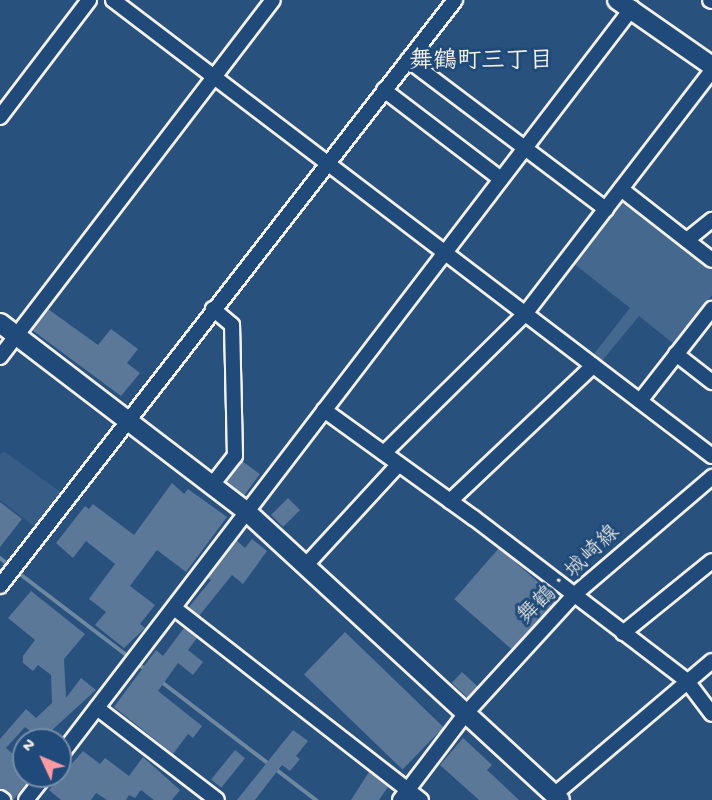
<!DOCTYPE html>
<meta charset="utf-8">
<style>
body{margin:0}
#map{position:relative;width:712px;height:800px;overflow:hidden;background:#28517e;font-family:"Gochi Hand","Klee One",sans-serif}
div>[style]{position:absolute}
.built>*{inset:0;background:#375d86}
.green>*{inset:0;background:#45688e}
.stream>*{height:4px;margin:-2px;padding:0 2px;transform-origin:2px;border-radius:2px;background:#6e88a2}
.building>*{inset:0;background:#5b7899;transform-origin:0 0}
.roads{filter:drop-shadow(2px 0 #f4f1e8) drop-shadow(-2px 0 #f4f1e8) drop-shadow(0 2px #f4f1e8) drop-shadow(0 -2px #f4f1e8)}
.street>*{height:14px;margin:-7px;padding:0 7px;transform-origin:7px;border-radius:7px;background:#1f4a7a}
.secondary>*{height:18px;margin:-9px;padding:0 9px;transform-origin:9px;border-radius:9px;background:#1f4a7a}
span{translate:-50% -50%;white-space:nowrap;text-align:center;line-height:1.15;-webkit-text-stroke:6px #1f4a7a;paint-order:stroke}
.street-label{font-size:22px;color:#f4f1e8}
.neighbourhood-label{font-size:24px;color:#f4f1e8;font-weight:700}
.north{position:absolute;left:12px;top:728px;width:60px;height:60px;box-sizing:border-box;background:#1f4a7a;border:2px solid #748da6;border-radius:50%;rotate:314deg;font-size:16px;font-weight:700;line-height:24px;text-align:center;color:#f4f1e8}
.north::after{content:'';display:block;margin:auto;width:21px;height:27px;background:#ff9aa2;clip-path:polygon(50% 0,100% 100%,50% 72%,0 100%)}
</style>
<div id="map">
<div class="built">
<div style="clip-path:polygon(5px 452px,62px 493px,35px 527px,0 500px,0 454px)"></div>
</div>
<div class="green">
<div style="clip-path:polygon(621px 202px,627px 202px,712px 267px,712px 295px,674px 344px,639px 316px,602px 361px,594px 354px,630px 308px,573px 263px)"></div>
</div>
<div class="stream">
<div style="left:0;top:558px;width:13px;rotate:39deg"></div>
<div style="left:16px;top:571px;width:163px;rotate:37.3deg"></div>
<div style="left:159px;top:680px;width:198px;rotate:37.4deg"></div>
</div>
<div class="building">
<div style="clip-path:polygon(48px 309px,98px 345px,111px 329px,138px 349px,127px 363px,140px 373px,121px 396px,32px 330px)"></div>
<div style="left:242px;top:461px;width:22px;height:26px;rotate:36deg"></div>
<div style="clip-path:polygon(172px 483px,184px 494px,188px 489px,227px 517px,186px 572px,157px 550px,130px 586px,155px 605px,140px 624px,145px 628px,124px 648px,95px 625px,106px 612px,89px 599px,115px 564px,86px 541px,73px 558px,56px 543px,85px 506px,89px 509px,93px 504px,134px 535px)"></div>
<div style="left:288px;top:498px;width:17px;height:24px;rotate:45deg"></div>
<div style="clip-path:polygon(0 502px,22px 519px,0 547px)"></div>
<div style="clip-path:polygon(252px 539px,267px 551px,243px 584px,232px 575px,199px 616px,189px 607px,211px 580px,208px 578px,236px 540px,245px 548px)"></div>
<div style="left:499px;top:548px;width:78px;height:68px;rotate:41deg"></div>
<div style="clip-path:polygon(31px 591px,85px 634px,64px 659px,66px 698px,81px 678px,96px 690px,41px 740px,25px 727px,6px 748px,24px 763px,24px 776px,32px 776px,13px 800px,0 789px,0 739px,26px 709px,36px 718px,52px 703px,51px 675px,38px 665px,33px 671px,23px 663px,23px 656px,35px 640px,8px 618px)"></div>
<div style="clip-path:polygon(184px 628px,197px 638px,188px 650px,203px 662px,193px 675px,178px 663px,158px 691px,202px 726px,193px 738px,188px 734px,173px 754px,114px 707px,156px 650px,163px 656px)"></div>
<div style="left:345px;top:632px;width:137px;height:59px;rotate:44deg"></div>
<div style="left:462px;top:672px;width:22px;height:15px;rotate:43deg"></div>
<div style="clip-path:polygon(293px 730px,308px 741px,296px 756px,300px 759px,290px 771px,282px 765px,255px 800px,237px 800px)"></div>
<div style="clip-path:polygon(463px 738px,492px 765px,487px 770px,519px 800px,479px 800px,440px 765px)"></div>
<div style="left:235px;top:750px;width:13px;height:38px;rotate:39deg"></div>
<div style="clip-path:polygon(83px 751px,100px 764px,105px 758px,129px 776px,143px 757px,180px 790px,172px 800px,154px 800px,141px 790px,135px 798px,129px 795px,126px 800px,107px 800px,96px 793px,91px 800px,61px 800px,49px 790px)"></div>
<div style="clip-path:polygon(369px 772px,388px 787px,379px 800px,351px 800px)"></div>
</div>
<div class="roads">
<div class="street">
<div style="left:113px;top:0;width:753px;rotate:37.28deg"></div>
<div style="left:710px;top:0;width:2px;rotate:27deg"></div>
<div style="left:408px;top:60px;width:248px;rotate:37deg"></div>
<div style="left:384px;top:90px;width:147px;rotate:37.3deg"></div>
<div style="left:0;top:117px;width:147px;rotate:-52.7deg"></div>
<div style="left:621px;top:189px;width:115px;rotate:38deg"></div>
<div style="left:687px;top:240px;width:32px;rotate:-39deg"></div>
<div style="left:676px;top:354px;width:46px;rotate:37.9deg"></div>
<div style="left:0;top:357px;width:449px;rotate:-52.6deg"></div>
<div style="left:640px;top:401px;width:117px;rotate:-52deg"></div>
<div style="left:324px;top:410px;width:185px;rotate:35.8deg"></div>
<div style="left:474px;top:518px;width:268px;rotate:37.4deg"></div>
<div style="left:687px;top:681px;width:41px;rotate:52.9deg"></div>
<div style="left:384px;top:453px;width:198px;rotate:-44.6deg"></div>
<div style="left:525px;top:314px;width:307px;rotate:-52.5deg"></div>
<div style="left:212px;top:485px;width:37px;rotate:-52deg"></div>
<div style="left:235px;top:456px;width:131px;rotate:-91.3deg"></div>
<div style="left:232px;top:325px;width:25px;rotate:-140deg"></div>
<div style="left:450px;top:501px;width:197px;rotate:-43.4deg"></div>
<div style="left:306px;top:565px;width:137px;rotate:-47.4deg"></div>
<div style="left:0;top:586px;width:742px;rotate:-52.17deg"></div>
<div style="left:174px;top:608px;width:313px;rotate:37.9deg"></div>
<div style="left:623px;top:633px;width:114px;rotate:-39deg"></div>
<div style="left:97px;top:708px;width:151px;rotate:37.5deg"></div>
<div style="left:60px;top:756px;width:942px;rotate:-52.59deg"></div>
<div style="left:554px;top:795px;width:207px;rotate:-40.3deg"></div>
<div style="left:0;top:798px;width:4px;rotate:34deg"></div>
<div style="left:26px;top:800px;width:31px;rotate:-52deg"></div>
<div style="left:400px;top:800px;width:109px;rotate:-52.8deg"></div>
<div style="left:466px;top:713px;width:160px;rotate:-47.5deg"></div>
<div style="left:574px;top:595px;width:182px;rotate:-40.5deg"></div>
</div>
<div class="secondary">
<div style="left:617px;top:0;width:116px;rotate:34.8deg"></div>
<div style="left:0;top:323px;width:311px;rotate:37.4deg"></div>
<div style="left:247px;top:512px;width:425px;rotate:42.6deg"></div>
</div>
</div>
<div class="street-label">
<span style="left:570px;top:576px;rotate:-44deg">舞鶴・城崎線</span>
</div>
<div class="neighbourhood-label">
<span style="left:481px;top:63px">舞鶴町三丁目</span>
</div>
<div class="north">N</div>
</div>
